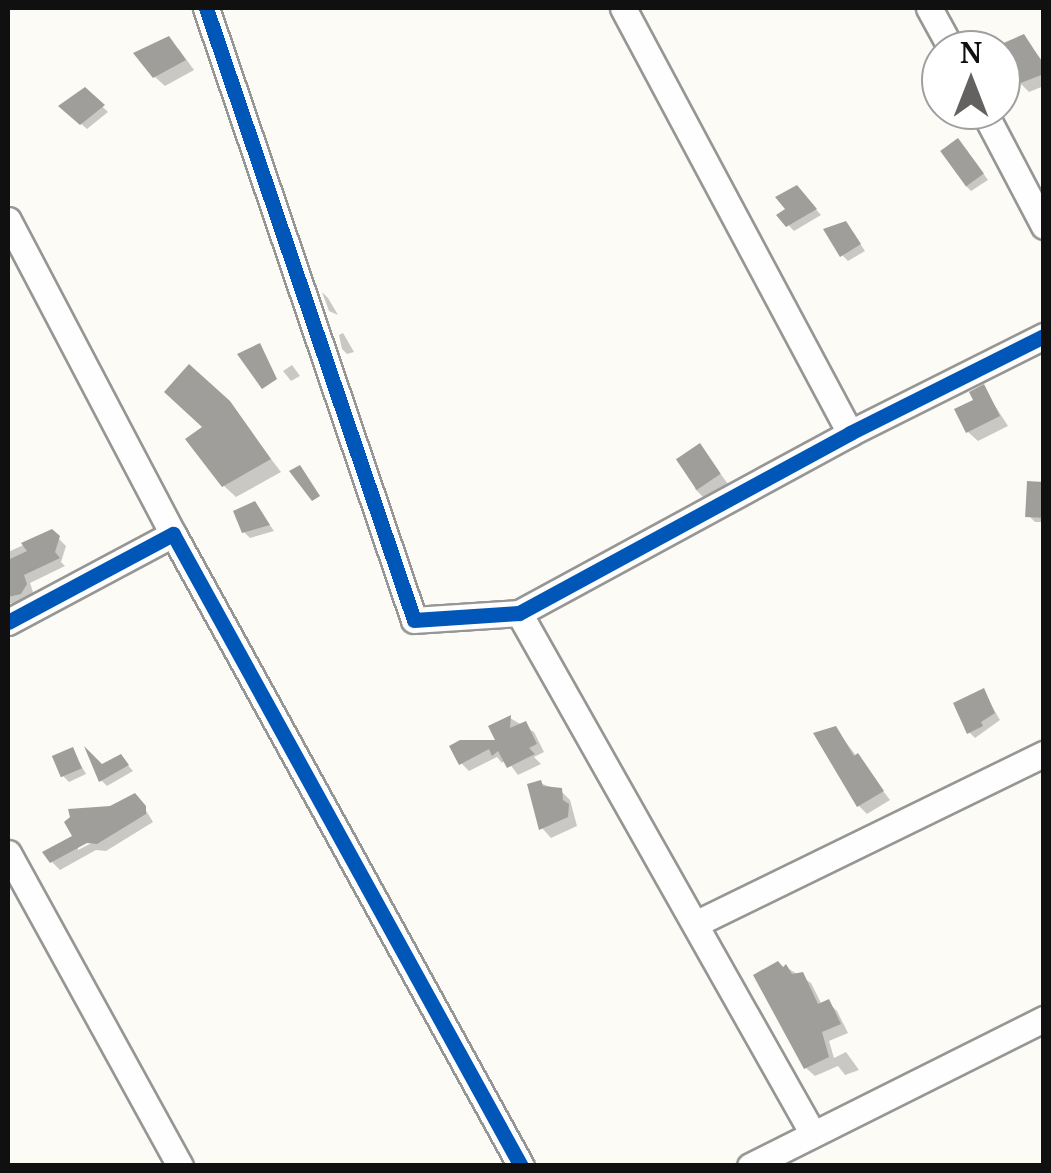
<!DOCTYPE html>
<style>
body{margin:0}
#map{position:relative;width:1051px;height:1173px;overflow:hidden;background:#fcfbf6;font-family:"Noto Serif",serif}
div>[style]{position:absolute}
.shadow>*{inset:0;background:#0003}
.building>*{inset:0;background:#a09e9b;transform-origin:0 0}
.roads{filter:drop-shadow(2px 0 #969694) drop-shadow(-2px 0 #969694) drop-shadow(0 2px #969694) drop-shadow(0 -2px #969694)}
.minor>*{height:25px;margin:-12.5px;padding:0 12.5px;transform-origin:12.5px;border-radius:12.5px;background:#fffefe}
.cycleway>*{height:15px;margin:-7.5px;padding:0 7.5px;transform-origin:7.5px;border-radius:7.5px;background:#0057b8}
span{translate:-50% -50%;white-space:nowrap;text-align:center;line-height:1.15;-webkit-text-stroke:10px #fff;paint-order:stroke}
.frame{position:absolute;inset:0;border:10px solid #101010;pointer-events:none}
.north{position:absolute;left:921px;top:30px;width:100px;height:100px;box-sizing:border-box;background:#fff;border:2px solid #9f9f9f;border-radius:50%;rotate:0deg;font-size:28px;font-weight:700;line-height:40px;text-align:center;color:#101010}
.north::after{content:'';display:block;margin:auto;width:35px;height:45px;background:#636260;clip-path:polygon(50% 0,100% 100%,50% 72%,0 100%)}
</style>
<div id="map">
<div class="shadow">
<div style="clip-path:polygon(1024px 37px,1044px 63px,1044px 86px,1029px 92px,1020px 83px)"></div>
<div style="clip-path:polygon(178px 48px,194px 70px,165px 86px,155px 77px)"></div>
<div style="clip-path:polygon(85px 90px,108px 112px,87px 129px,62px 107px)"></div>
<div style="clip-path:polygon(964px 147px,988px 180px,971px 191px,965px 185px)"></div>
<div style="clip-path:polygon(796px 188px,821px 215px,794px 231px,779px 215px,788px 210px)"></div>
<div style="clip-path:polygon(851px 230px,865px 251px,848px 261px,842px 255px)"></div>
<div style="clip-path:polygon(322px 292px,328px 298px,338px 315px,329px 311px)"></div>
<div style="clip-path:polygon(343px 333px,354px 352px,347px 354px,342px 349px,339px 335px)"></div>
<div style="clip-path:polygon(292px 365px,300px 376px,291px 381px,283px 371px)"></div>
<div style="clip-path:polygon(983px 387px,1008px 426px,978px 441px,968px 432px)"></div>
<div style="clip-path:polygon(228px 403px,281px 472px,236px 497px,224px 486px)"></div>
<div style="clip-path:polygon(700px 446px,728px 484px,704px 498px,695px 489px)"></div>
<div style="clip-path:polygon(1044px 484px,1044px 522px,1035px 522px,1029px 516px)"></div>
<div style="clip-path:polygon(255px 504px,274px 531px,250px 538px,244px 532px)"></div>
<div style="clip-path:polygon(52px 532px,66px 546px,61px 562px,65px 566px,30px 583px,33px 592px,29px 600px,8px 604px,8px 552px)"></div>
<div style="clip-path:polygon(983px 691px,1000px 720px,975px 738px,969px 732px)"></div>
<div style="clip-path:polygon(510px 718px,534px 732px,544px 752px,534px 757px,541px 764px,518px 775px,506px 759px,502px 763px,497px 757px,469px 771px,461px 763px,499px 742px)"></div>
<div style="clip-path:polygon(835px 728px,890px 800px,867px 814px,859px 806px)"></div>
<div style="clip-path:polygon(72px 750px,86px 774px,69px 782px,63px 776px)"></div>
<div style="clip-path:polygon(126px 763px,133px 771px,107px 786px,101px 780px,102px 767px)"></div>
<div style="clip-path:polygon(540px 783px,561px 791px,570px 800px,577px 826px,551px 838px,542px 828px)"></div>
<div style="clip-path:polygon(evenodd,142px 804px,153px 822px,106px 851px,96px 850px,60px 870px,52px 862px,75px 838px,142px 804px,99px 839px,78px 850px,78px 844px,99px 839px)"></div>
<div style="clip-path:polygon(786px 967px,811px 983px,822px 1005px,828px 1002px,837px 1011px,848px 1033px,829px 1041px,834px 1058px,846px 1052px,859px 1070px,845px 1075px,838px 1066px,815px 1076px,806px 1068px)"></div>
</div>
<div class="building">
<div style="clip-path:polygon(1024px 34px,1044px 65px,1044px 74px,1018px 84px,999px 45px)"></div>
<div style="clip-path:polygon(169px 36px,186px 60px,153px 78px,133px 53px)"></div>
<div style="clip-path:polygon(85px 87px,105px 105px,80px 125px,58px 106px)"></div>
<div style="left:958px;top:138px;width:44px;height:22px;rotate:54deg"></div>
<div style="clip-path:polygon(797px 185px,817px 209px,786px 227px,776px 215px,785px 209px,775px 197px)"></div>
<div style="clip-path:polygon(846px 221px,861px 244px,840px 257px,823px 229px)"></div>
<div style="clip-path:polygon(260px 343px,277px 379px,262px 389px,237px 354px)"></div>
<div style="clip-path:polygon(189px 364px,230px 401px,271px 459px,222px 487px,185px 439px,202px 427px,164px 392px)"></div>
<div style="clip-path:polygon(984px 384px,1000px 416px,966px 433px,954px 409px,973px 400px,969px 392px)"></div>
<div style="left:700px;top:443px;width:37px;height:29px;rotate:56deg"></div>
<div style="clip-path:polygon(300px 465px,320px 496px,312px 501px,289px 471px)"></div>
<div style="left:1027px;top:481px;width:17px;height:36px;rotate:3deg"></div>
<div style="clip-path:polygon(255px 501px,270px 525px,242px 533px,233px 511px)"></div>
<div style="clip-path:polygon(52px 529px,60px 536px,55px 552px,60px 558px,24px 575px,27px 584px,21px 594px,8px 597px,8px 560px,27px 551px,21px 543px)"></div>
<div style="clip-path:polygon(984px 688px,995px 713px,981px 722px,983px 726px,967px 734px,953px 703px)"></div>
<div style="clip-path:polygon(511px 715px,510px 728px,526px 721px,537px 744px,529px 748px,535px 754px,507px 768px,498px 751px,492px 756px,489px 749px,459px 765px,449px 746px,460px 740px,495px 740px,488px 726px)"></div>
<div style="clip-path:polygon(836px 726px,854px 756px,858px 753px,884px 791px,857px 807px,813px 733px)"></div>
<div style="clip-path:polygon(84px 746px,102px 764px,121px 754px,129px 765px,99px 782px)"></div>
<div style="left:73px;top:747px;width:23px;height:23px;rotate:67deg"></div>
<div style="clip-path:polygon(541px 780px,543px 786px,562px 788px,563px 800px,569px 804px,568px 817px,539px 830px,527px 784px)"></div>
<div style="clip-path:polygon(135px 793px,146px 806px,146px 814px,97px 844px,87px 843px,50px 863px,42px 852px,72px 836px,64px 822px,70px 817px,68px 809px,110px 806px)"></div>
<div style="clip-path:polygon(778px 961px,783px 967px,786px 964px,792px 974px,803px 972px,818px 1004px,829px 999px,841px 1024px,822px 1032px,829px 1057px,804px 1069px,753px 975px)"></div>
</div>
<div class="roads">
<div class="minor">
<div style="left:206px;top:8px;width:646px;rotate:71.23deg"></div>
<div style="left:414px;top:620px;width:105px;rotate:-3.8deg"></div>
<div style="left:519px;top:613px;width:377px;rotate:-28.5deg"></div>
<div style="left:850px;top:433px;width:217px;rotate:-26.6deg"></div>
<div style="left:623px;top:8px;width:482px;rotate:61.9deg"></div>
<div style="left:929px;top:8px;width:48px;rotate:61.3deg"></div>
<div style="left:983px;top:110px;width:131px;rotate:62.3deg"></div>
<div style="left:8px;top:220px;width:355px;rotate:62.3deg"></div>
<div style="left:519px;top:613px;width:598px;rotate:60.56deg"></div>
<div style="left:8px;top:622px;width:187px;rotate:-28.1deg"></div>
<div style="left:173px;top:534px;width:721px;rotate:61.16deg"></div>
<div style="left:8px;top:853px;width:357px;rotate:61.2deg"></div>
<div style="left:697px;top:923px;width:386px;rotate:-26deg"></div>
<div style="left:750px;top:1166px;width:329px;rotate:-26.6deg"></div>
</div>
</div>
<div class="cycleway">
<div style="left:206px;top:8px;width:646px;rotate:71.23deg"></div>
<div style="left:414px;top:620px;width:105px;rotate:-3.8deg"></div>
<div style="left:519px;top:613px;width:377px;rotate:-28.5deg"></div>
<div style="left:850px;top:433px;width:217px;rotate:-26.6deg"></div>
<div style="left:8px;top:622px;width:187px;rotate:-28.1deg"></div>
<div style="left:173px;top:534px;width:721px;rotate:61.16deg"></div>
</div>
<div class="frame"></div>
<div class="north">N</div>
</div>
